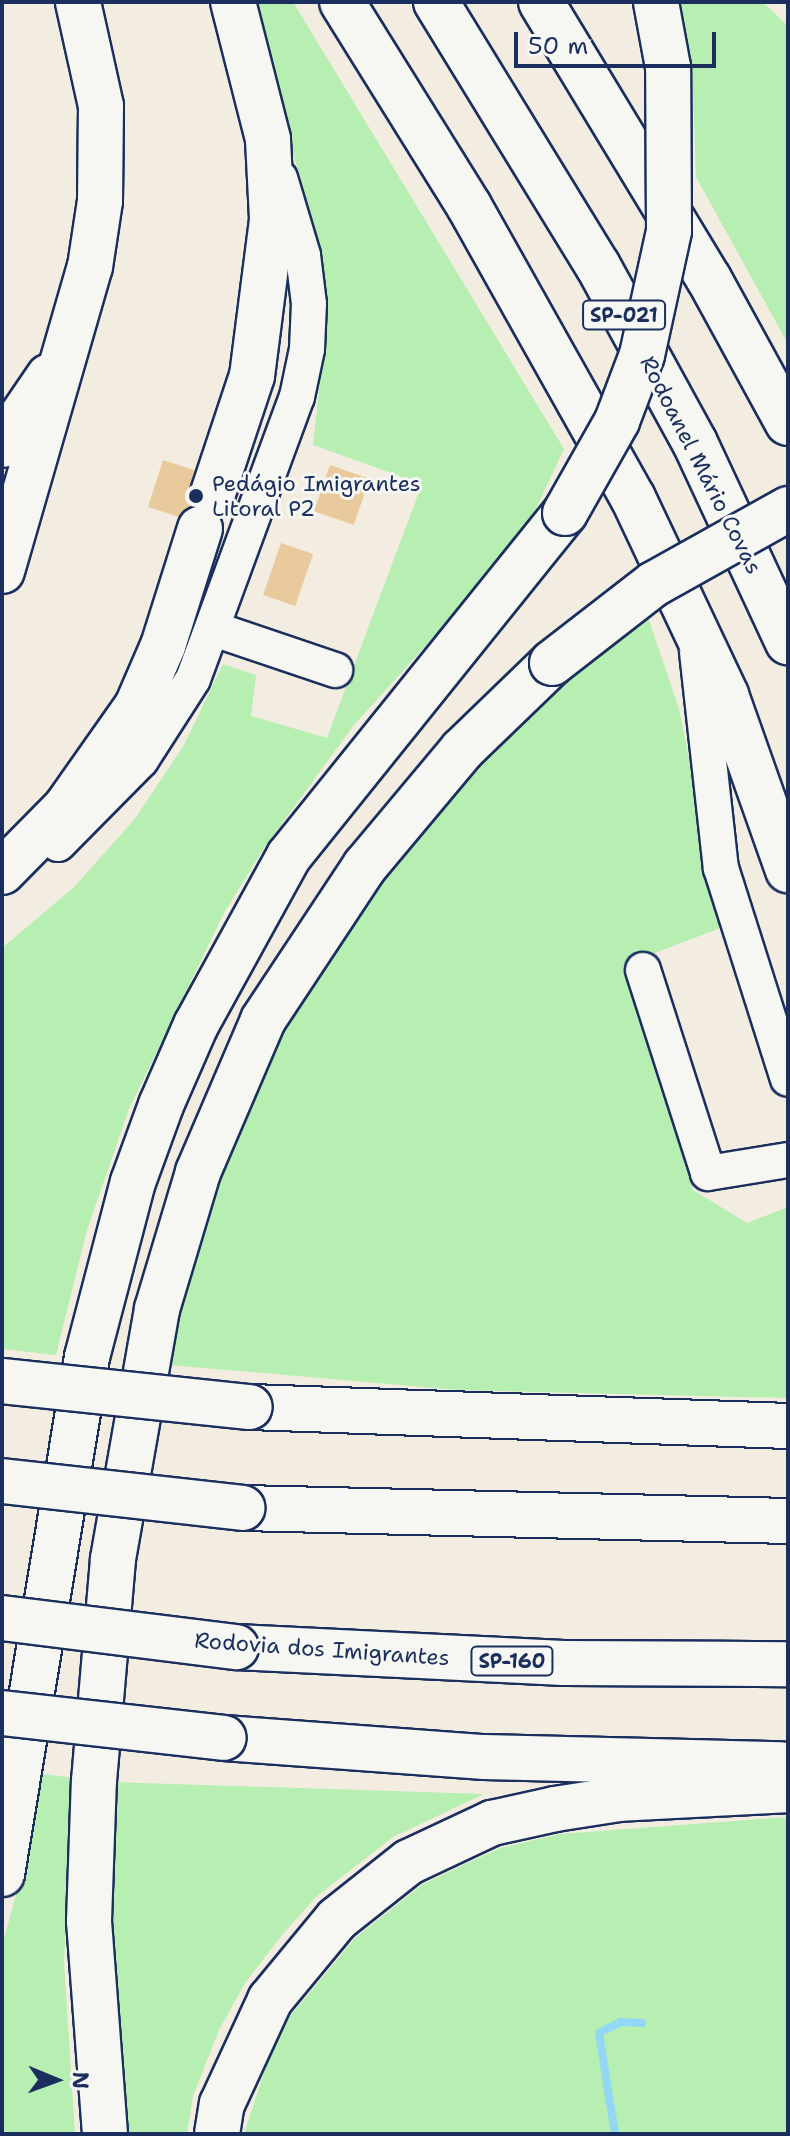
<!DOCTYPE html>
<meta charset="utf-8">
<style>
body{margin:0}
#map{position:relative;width:790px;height:2136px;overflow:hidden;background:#f3ede1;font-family:"Shantell Sans",sans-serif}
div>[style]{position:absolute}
.green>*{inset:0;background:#b7eeb1}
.stream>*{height:8px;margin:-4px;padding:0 4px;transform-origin:4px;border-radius:4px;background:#92d8f4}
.building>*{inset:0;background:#e9ca9c;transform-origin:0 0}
.roads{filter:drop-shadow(2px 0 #1b2f5e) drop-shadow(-2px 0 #1b2f5e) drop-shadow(0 2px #1b2f5e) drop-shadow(0 -2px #1b2f5e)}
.minor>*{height:34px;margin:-17px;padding:0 17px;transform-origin:17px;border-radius:17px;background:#f6f6f2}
.major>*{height:44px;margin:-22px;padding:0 22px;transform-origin:22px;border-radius:22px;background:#f6f6f2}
.highway>*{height:44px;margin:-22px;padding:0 22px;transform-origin:22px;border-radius:22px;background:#f6f6f2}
.bridges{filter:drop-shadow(2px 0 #1b2f5e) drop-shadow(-2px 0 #1b2f5e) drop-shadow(0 2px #1b2f5e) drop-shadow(0 -2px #1b2f5e)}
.highway-bridge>*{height:44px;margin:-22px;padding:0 22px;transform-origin:22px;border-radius:22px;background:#f6f6f2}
.dots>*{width:22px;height:22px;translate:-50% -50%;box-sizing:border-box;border:4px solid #f6f6f2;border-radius:50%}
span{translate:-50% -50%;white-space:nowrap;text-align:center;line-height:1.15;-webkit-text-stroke:6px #f6f6f2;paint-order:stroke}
.shield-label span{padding:2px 6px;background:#f6f6f2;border:2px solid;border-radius:6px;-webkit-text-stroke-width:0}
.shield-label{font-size:20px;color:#1b2f5e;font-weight:700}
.street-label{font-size:22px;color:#1b2f5e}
.poi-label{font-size:22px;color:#1b2f5e}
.left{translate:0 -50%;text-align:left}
.frame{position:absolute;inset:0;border:4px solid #1b2f5e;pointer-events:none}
.north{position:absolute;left:16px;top:2040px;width:80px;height:80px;-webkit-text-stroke:6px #f6f6f2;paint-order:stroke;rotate:91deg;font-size:22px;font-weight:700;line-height:32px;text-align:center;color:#1b2f5e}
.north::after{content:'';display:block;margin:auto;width:28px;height:36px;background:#1b2f5e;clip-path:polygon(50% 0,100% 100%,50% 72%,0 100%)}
.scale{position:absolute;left:514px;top:32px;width:202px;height:36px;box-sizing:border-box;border:4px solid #1b2f5e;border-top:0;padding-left:10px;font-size:24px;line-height:28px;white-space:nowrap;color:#1b2f5e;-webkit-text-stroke:6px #f6f6f2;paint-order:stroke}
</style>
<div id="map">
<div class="green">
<div style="clip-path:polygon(244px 2px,293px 2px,564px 449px,534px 513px,456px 612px,354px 725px,264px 848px,224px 913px,129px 1109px,87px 1230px,56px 1355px,2px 1349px,2px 948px,73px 888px,134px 820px,184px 745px,223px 664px,256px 675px,251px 716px,327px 738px,422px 484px,313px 445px,325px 336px,319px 260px,302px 182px)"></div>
<div style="clip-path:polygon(677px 2px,763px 2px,788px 26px,788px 344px,696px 177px,693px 91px)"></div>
<div style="clip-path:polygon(648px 617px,679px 709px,723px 927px,623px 965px,693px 1190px,747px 1223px,788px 1207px,788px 1398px,458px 1390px,169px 1365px,174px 1314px,214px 1178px,279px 1029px,327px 953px,428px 816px,564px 676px)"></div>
<div style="clip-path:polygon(35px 1773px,74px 1778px,64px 1962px,75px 2134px,2px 2134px,2px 1946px,25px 1862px)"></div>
<div style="clip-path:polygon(111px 1782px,484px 1794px,393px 1837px,316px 1897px,282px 1935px,245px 1983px,219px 2030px,193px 2096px,187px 2134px,124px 2134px,107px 1921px)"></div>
<div style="clip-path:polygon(788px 1817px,788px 2134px,244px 2134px,270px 2054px,291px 2015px,356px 1937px,423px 1884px,500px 1848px,560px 1834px)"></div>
</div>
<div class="stream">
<div style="left:615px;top:2134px;width:102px;rotate:-99deg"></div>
<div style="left:599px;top:2033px;width:25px;rotate:-27deg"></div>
<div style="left:621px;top:2022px;width:21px;rotate:3deg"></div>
</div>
<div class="building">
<div style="clip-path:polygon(163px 460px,194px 470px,188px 497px,192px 506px,179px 517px,148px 507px)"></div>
<div style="left:330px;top:465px;width:42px;height:49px;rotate:19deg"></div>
<div style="left:281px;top:543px;width:34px;height:55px;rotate:19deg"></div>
</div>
<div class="roads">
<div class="minor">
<div style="left:214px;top:629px;width:128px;rotate:18.7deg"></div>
<div style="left:697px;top:652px;width:217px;rotate:83.7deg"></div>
<div style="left:721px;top:868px;width:221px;rotate:72.4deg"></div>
<div style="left:58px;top:844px;width:118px;rotate:-45.3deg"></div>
<div style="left:141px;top:760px;width:96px;rotate:-57.3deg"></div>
<div style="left:193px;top:679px;width:301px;rotate:-69.8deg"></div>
<div style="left:297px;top:397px;width:49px;rotate:-78.2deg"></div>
<div style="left:307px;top:349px;width:45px;rotate:-87.5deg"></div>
<div style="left:309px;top:304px;width:49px;rotate:-97deg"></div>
<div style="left:303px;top:255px;width:80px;rotate:-106.6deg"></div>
<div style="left:643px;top:970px;width:213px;rotate:72.2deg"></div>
<div style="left:708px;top:1173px;width:81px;rotate:-9.2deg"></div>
</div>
<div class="major">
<div style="left:2px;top:445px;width:83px;rotate:-55.7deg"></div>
<div style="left:2px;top:571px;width:316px;rotate:-73.9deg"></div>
<div style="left:90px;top:267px;width:67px;rotate:-81.4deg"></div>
<div style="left:100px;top:201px;width:95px;rotate:-89.4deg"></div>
<div style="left:101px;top:106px;width:107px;rotate:-102.5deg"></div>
</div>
<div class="highway">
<div style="left:342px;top:2px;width:240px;rotate:58.1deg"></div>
<div style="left:469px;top:206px;width:335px;rotate:60.7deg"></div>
<div style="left:633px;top:498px;width:218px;rotate:64.7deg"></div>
<div style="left:726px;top:695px;width:186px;rotate:70.5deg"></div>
<div style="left:436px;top:2px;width:310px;rotate:58.5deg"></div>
<div style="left:598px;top:266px;width:202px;rotate:61.3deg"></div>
<div style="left:695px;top:443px;width:220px;rotate:65deg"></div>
<div style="left:541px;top:2px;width:324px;rotate:58.8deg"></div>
<div style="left:709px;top:279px;width:164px;rotate:61.3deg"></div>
<div style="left:213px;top:493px;width:123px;rotate:-71.6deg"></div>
<div style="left:252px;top:376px;width:158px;rotate:-82.7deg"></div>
<div style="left:272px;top:219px;width:80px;rotate:-92.9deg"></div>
<div style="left:268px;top:139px;width:141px;rotate:-104.3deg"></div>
<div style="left:2px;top:872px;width:91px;rotate:-45.4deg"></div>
<div style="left:66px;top:807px;width:123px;rotate:-54.9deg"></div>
<div style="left:137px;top:706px;width:65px;rotate:-66.6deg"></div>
<div style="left:163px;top:646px;width:123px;rotate:-72.5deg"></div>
<div style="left:250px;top:1407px;width:538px;rotate:2.02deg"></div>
<div style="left:242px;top:1508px;width:546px;rotate:1.36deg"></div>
<div style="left:236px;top:1647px;width:328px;rotate:2.8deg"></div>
<div style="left:564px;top:1663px;width:224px;rotate:0.3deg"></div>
<div style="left:224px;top:1738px;width:261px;rotate:4.2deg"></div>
<div style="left:484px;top:1757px;width:297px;rotate:1.4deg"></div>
<div style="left:2px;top:1874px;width:524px;rotate:-80.66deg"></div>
<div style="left:87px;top:1357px;width:181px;rotate:-75.3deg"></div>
<div style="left:133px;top:1182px;width:82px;rotate:-70deg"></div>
<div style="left:161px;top:1105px;width:87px;rotate:-66.4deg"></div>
<div style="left:196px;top:1025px;width:193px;rotate:-61.2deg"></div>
<div style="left:289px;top:856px;width:440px;rotate:-51.2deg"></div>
<div style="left:105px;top:2134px;width:214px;rotate:-94.3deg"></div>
<div style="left:89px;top:1921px;width:140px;rotate:-88deg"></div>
<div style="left:94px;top:1781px;width:223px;rotate:-85.1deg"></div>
<div style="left:113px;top:1559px;width:254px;rotate:-80deg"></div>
<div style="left:157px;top:1309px;width:143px;rotate:-73.3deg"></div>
<div style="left:198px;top:1172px;width:165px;rotate:-66.8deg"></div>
<div style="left:263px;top:1020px;width:185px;rotate:-56.5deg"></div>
<div style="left:365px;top:866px;width:151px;rotate:-50.1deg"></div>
<div style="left:462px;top:750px;width:125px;rotate:-44deg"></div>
<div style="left:217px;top:2134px;width:30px;rotate:-81deg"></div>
<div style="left:222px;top:2104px;width:115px;rotate:-65.2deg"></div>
<div style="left:270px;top:2000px;width:105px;rotate:-50.4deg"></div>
<div style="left:337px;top:1919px;width:92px;rotate:-38.4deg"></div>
<div style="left:409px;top:1862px;width:92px;rotate:-25.2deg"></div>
<div style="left:492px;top:1823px;width:65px;rotate:-12.5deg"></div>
<div style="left:555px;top:1809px;width:65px;rotate:-8.9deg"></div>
<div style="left:619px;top:1799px;width:169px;rotate:-3deg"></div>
</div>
</div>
<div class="bridges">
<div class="highway-bridge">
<div style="left:565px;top:513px;width:106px;rotate:-60.5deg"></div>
<div style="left:617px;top:421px;width:71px;rotate:-69.3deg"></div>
<div style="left:642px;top:355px;width:127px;rotate:-77.7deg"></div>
<div style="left:669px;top:231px;width:164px;rotate:-90.3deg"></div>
<div style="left:668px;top:67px;width:66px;rotate:-100.5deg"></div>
<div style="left:552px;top:663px;width:129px;rotate:-37.8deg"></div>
<div style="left:654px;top:584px;width:154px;rotate:-29.2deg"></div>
<div style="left:2px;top:1381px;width:249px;rotate:6deg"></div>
<div style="left:2px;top:1481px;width:242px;rotate:6.4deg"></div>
<div style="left:2px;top:1618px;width:236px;rotate:7.1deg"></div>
<div style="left:2px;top:1713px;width:223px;rotate:6.4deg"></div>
</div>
</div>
<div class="dots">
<div style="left:196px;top:496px;background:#1b2f5e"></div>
</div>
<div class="shield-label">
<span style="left:624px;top:315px">SP-021</span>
<span style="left:512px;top:1661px">SP-160</span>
</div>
<div class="street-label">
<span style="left:701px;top:465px;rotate:63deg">Rodoanel Mário Covas</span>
<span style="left:322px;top:1649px;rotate:4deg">Rodovia dos Imigrantes</span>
</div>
<div class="poi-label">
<span class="left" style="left:212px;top:496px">Pedágio Imigrantes<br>Litoral P2</span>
</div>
<div class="frame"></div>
<div class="north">N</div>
<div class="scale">50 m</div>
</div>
